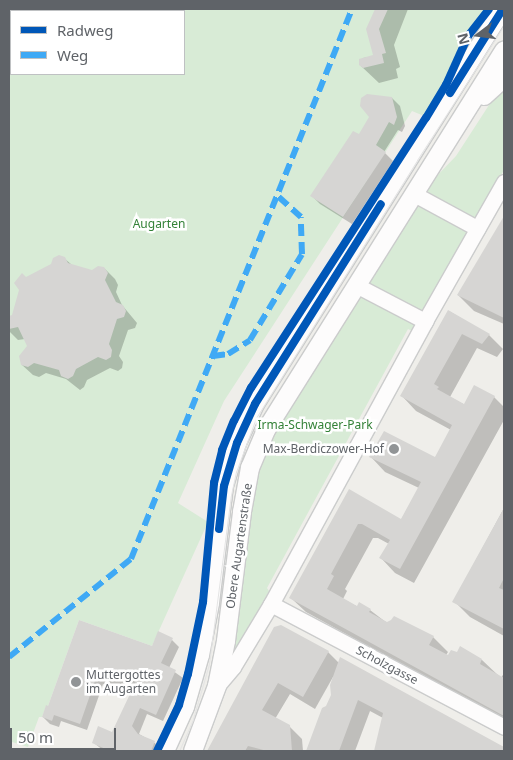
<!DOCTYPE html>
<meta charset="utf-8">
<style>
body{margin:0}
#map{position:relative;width:513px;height:760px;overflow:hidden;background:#efeeea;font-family:"Noto Sans",sans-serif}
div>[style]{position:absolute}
.green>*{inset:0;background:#d8ebd6}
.shadow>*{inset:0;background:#0003}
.building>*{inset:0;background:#d6d5d3}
.roads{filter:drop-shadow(1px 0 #cbcccc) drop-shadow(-1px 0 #cbcccc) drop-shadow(0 1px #cbcccc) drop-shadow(0 -1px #cbcccc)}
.minor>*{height:15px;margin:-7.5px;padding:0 7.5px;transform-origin:7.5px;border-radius:7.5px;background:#fdfcfc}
.tertiary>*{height:18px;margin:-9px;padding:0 9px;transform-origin:9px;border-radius:9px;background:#fdfcfc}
.tram>*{height:1px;margin:-0.5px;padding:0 0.5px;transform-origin:0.5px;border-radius:0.5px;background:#e4e4e4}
.quiet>*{height:6px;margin-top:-3px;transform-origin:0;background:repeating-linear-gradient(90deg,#3fa9f5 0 12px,transparent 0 18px)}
.cycleway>*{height:8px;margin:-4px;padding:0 4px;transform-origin:4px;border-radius:4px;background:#0057b8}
.dots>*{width:14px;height:14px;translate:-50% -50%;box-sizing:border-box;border:2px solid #fff;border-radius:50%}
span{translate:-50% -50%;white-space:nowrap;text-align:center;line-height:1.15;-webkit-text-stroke:5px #fff;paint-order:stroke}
.park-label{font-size:12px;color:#348238}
.poi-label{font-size:12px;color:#5f6368}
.right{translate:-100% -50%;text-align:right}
.left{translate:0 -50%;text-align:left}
.street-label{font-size:12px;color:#5f6368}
.frame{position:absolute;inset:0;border:10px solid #5f6368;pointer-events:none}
.legend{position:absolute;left:10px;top:10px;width:175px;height:65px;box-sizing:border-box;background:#fff;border:1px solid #bfc1c3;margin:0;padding:6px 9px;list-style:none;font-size:15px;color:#5f6368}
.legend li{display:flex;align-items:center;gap:10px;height:25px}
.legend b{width:25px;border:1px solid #bfc1c3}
.north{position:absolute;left:453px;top:10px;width:50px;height:50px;-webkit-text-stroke:4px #fff;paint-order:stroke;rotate:255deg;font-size:14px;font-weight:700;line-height:20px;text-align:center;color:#5f6368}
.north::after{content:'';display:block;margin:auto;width:18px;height:22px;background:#5f6368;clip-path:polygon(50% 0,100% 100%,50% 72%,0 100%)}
.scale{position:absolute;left:10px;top:728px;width:106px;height:22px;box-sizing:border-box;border:2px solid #5f6368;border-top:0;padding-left:6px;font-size:15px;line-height:18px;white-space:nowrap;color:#5f6368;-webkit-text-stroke:4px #fff;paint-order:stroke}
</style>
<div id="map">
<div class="green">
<div style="clip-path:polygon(evenodd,9px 9px,485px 9px,462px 39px,443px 85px,424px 116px,412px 111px,224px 401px,178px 503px,208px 522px,152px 646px,79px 620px,48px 706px,46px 706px,42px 717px,39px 717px,28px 747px,9px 741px,9px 9px,11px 11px,184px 11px,184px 74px,11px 74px,11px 11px)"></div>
<div style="clip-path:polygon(504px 86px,504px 170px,412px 331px,408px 329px,267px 588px,269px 591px,233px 658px,231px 657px,252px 491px,259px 462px,284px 407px,430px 183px,456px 156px,500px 88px)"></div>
</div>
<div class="shadow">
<div style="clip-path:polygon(376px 9px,408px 9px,394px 45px,400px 67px,396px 69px,398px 78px,379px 83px,361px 66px,360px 61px,363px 58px,374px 56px,368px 29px)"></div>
<div style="clip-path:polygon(392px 98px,400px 106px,405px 126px,402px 132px,398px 130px,384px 152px,393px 161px,352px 224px,320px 204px,312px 196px)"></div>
<div style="clip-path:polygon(504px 219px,504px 324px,474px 311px,458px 295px)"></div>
<div style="clip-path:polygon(64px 258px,72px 265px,92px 271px,104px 268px,115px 279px,118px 285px,116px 292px,122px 305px,137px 323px,135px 328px,128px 330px,119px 356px,123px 362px,122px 368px,118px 371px,110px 368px,87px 380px,84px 387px,80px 390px,66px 379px,46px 373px,39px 377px,33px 375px,21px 364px,29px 346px,25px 339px,18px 340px,9px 331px,9px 317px,13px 316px,26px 278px)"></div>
<div style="clip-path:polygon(449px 311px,489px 335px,503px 349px,497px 357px,477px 348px,450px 397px,465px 405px,494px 397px,504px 407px,504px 420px,414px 583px,395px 573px,381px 558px,389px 544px,378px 538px,373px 538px,345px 589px,347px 591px,343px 599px,358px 607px,370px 610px,387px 623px,433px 637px,448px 652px,446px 655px,482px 660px,501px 678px,504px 673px,504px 721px,306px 612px,291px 598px,349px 491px,401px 520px,419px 488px,385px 472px,371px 457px,435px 458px,451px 430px,416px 411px,402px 396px)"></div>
<div style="clip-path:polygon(504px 508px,504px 636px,470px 617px,454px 601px)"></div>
<div style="clip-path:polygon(80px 621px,153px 647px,172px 640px,179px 647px,169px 668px,183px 678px,163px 721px,147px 714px,139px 734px,155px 743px,161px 751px,104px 751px,94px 743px,113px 734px,136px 684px,122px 689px,103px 684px,87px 730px,61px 721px,59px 727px,50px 724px,43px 717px,49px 708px)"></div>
<div style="clip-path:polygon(275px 628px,328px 652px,340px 664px,341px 659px,504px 748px,504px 751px,375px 751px,383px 718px,370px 711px,355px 751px,307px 751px,323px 708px,327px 707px,333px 695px,333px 677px,315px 709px,290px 694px,275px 719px,289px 726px,302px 739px,303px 751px,208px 751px)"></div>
</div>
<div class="building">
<div style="clip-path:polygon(375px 9px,388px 9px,379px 29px,386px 53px,382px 54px,384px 63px,363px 68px,359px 65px,359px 59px,373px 55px,366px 29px)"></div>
<div style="clip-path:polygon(367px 94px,392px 97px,397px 117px,394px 125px,389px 122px,376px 145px,386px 152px,343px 217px,310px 196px,353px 131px,359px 134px,369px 117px,360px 106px,361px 98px)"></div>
<div style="clip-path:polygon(504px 216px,504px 318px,457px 295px)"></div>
<div style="clip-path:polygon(59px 255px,65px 257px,68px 263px,92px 270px,98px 266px,104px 267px,108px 273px,105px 280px,116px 302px,123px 305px,126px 311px,124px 317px,117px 319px,109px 344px,112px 350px,111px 357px,106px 360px,98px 357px,76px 369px,73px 376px,68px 379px,61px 376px,59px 370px,34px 363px,28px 367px,21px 365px,19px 356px,27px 346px,18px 327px,9px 329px,9px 316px,12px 315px,19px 290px,14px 283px,22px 273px,26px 277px,51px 264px,53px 258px)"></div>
<div style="clip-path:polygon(448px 310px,490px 334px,482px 344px,462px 334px,434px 384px,439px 387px,437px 389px,464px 404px,474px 385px,495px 396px,400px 569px,379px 558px,390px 540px,362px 524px,358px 524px,331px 574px,334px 576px,327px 589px,357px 606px,359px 602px,371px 609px,369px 612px,387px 622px,391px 620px,394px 616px,434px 636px,429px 645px,448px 655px,451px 650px,457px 652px,460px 646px,482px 659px,480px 664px,504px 678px,504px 716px,289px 598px,349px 489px,401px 519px,421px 482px,369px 457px,384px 431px,435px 457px,452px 425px,400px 396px)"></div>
<div style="clip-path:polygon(504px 508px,504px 578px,499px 588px,504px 590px,504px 629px,452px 602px)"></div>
<div style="clip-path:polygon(79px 620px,152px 646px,158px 631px,173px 638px,161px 663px,176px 670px,156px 715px,140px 708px,132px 726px,138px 734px,155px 741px,151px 751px,110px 751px,92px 743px,98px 726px,112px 732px,139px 675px,114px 682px,96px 678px,80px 724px,54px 715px,52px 721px,42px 717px,46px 705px,48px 706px)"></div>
<div style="clip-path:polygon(281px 625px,329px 651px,303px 697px,278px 683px,262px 710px,290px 725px,292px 751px,267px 751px,248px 746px,245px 751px,207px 751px,274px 627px)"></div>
<div style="clip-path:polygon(340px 657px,504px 747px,504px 751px,374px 751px,383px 713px,358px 700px,339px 751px,306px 751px,322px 708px,326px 706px,331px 695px,330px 685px)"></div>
</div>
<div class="roads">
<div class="minor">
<div style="left:414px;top:194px;width:72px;rotate:28.4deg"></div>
<div style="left:356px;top:285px;width:78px;rotate:27.6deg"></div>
<div style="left:271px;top:604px;width:263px;rotate:27.8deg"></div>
<div style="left:217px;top:686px;width:25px;rotate:-50deg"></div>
<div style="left:233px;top:667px;width:74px;rotate:-58.9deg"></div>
<div style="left:271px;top:604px;width:322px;rotate:-61.4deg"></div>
<div style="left:425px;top:321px;width:160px;rotate:-60.4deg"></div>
</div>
<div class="tertiary">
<div style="left:484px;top:96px;width:27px;rotate:-42deg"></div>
<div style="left:165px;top:751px;width:48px;rotate:-65.6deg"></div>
<div style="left:185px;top:707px;width:54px;rotate:-73.9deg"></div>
<div style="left:200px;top:655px;width:53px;rotate:-79.1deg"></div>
<div style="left:210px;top:603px;width:118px;rotate:-83.2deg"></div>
<div style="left:224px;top:486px;width:45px;rotate:-73.2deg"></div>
<div style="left:237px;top:443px;width:43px;rotate:-65.2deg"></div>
<div style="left:255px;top:404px;width:466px;rotate:-57.9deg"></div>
<div style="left:193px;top:751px;width:69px;rotate:-69.7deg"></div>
<div style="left:217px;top:686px;width:46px;rotate:-78.7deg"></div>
<div style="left:226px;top:641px;width:130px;rotate:-82.9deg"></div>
<div style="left:242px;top:512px;width:45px;rotate:-79.7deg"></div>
<div style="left:250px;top:468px;width:41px;rotate:-67.2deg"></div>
<div style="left:266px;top:430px;width:448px;rotate:-57.9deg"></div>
</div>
</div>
<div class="tram">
<div style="left:179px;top:751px;width:35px;rotate:-66deg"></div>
<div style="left:193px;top:719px;width:57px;rotate:-73.8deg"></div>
<div style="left:209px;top:664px;width:170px;rotate:-82.6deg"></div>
<div style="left:231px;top:495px;width:24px;rotate:-78deg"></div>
<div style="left:236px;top:472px;width:58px;rotate:-69.7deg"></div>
<div style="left:256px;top:418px;width:304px;rotate:-58deg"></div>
<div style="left:417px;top:160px;width:161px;rotate:-57.2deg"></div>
</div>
<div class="quiet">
<div style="left:9px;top:43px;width:2px;rotate:27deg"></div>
<div style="left:213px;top:356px;width:15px;rotate:-8deg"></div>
<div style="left:228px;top:354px;width:26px;rotate:-32deg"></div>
<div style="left:250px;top:340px;width:100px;rotate:-58.8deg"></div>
<div style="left:302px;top:254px;width:37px;rotate:-92deg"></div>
<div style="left:301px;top:217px;width:31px;rotate:-138deg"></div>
<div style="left:9px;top:657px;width:156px;rotate:-38.8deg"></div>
<div style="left:131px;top:559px;width:593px;rotate:-68.11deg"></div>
</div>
<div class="cycleway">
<div style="left:450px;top:93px;width:99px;rotate:-57.8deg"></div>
<div style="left:219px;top:529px;width:43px;rotate:-83.4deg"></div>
<div style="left:224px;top:486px;width:45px;rotate:-73.2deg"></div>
<div style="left:237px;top:443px;width:43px;rotate:-65.2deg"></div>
<div style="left:255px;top:404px;width:236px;rotate:-57.8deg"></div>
<div style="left:157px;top:751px;width:51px;rotate:-64.4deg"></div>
<div style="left:179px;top:705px;width:32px;rotate:-74deg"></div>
<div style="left:188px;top:674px;width:74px;rotate:-78.2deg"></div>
<div style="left:203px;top:602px;width:120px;rotate:-84.7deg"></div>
<div style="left:214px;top:483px;width:34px;rotate:-76deg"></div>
<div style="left:222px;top:450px;width:31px;rotate:-68deg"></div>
<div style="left:234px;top:421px;width:37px;rotate:-63deg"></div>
<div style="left:251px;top:388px;width:322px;rotate:-57.1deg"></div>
<div style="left:426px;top:118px;width:39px;rotate:-59deg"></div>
<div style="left:446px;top:85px;width:54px;rotate:-65.8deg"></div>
<div style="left:468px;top:36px;width:34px;rotate:-52deg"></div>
</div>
<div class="dots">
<div style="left:394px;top:449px;background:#919496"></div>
<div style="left:76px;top:682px;background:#919496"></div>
</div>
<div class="park-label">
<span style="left:159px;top:224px">Augarten</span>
<span style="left:315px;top:425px">Irma-Schwager-Park</span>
</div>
<div class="poi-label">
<span class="right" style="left:384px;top:449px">Max-Berdiczower-Hof</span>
<span class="left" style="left:86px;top:682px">Muttergottes<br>im Augarten</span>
</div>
<div class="street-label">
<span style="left:239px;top:546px;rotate:-82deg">Obere Augartenstraße</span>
<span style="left:387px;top:665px;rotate:28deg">Scholzgasse</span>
</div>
<div class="frame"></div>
<ul class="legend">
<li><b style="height:6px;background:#0057b8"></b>Radweg</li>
<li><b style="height:6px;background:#3fa9f5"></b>Weg</li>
</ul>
<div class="north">N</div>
<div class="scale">50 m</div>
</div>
